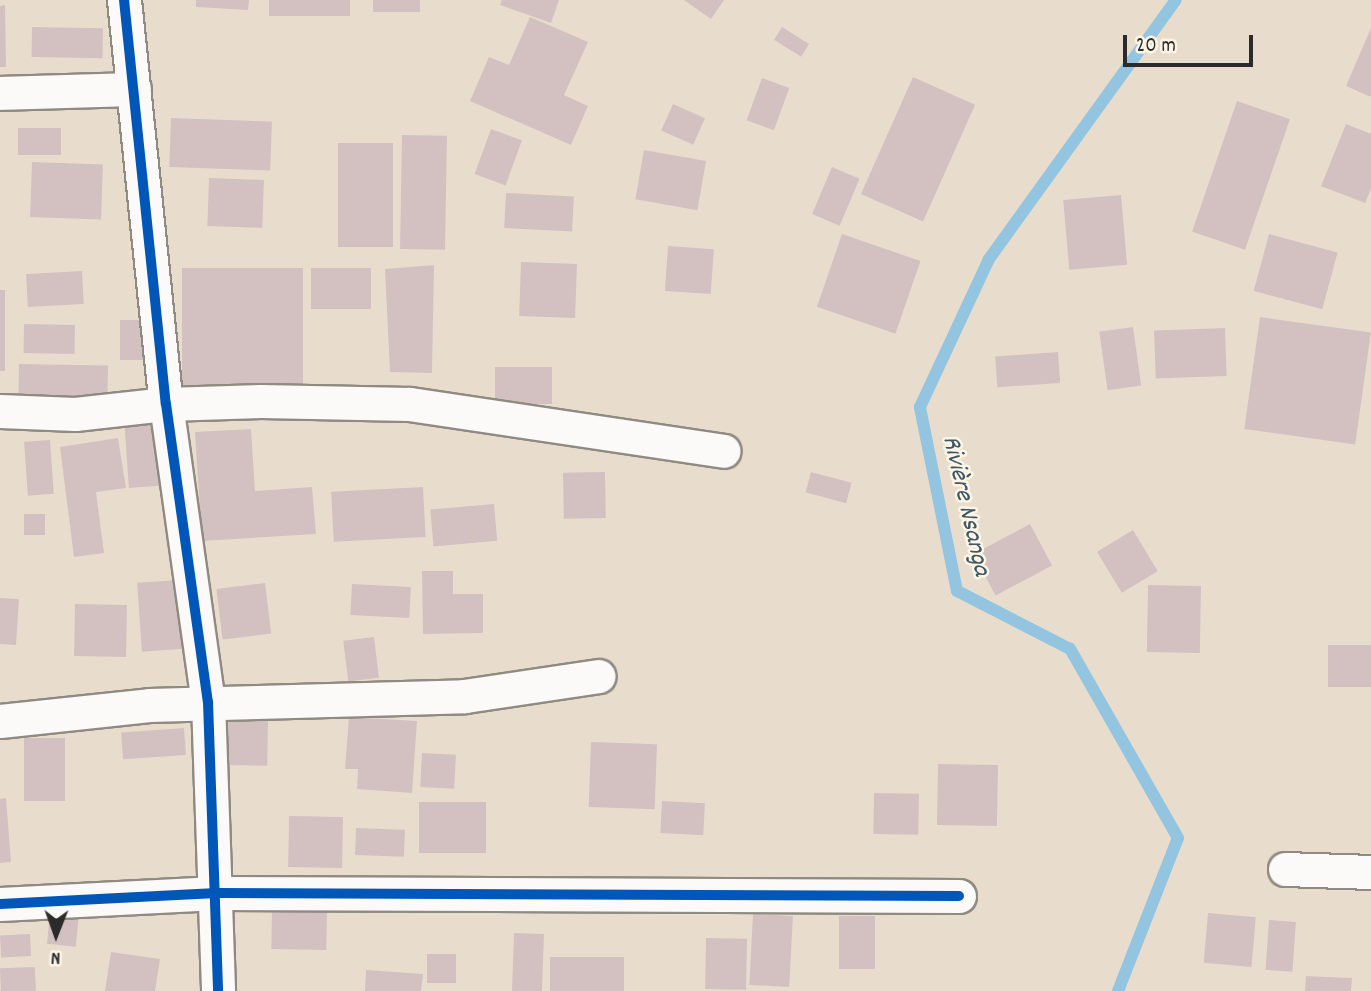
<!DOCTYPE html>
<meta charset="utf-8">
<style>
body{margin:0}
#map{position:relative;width:1371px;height:991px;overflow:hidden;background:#e8ddcd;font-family:Dekko,sans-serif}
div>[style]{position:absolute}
.stream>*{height:12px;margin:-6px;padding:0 6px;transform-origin:6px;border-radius:6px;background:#93c4e0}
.building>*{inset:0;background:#d3c1c2;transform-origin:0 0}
.roads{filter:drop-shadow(2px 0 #8f8a82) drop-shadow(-2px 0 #8f8a82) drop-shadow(0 2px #8f8a82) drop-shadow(0 -2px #8f8a82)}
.street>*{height:33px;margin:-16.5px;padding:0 16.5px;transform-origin:16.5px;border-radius:16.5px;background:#fcfaf8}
.cycleway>*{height:10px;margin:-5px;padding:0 5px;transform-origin:5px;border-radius:5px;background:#0057b8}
span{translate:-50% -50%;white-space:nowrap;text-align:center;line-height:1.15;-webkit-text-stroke:5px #fcf5e5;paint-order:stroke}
.water-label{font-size:26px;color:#3f5664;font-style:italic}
.north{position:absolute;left:21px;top:900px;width:70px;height:70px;-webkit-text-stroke:5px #fcf5e5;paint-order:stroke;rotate:181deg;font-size:19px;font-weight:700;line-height:28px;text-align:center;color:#2b2b2b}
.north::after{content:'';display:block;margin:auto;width:24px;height:32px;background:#2b2b2b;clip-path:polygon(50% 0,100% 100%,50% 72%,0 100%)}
.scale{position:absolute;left:1123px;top:35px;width:130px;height:32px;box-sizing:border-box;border:4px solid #2b2b2b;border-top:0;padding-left:9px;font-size:21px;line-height:24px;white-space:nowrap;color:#2b2b2b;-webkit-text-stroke:5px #fcf5e5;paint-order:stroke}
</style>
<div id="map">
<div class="stream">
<div style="left:1118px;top:991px;width:164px;rotate:-68.6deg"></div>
<div style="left:1178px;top:838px;width:218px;rotate:-119.7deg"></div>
<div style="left:1070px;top:649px;width:127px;rotate:-152.8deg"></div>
<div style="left:957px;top:591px;width:188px;rotate:-101.4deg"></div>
<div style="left:920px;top:407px;width:163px;rotate:-65deg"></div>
<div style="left:989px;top:259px;width:319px;rotate:-54.2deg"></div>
</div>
<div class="building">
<div style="clip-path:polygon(196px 0,249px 0,248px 10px,196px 7px)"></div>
<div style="left:269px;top:0;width:81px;height:16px"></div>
<div style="left:373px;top:0;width:47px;height:12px"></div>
<div style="clip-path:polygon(502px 0,559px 0,551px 23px,500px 5px)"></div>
<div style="clip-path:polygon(684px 0,724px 0,711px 19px)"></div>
<div style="clip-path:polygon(5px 5px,6px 67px,0 67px,0 6px)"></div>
<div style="clip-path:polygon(530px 17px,588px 42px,564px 95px,588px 106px,571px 145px,470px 101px,489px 57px,509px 65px)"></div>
<div style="left:32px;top:27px;width:71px;height:30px;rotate:1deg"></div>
<div style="left:782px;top:27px;width:32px;height:15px;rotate:32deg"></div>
<div style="clip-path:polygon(1371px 28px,1371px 97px,1346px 86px)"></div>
<div style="left:913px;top:77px;width:68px;height:128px;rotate:24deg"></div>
<div style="left:762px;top:78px;width:29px;height:45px;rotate:20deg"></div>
<div style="left:1237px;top:101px;width:56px;height:138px;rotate:19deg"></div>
<div style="left:673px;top:104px;width:35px;height:29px;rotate:24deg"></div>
<div style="left:171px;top:118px;width:101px;height:49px;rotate:2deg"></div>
<div style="clip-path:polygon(1346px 124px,1371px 134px,1371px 189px,1365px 203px,1321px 186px)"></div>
<div style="left:61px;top:128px;width:27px;height:43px;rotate:90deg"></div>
<div style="left:491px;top:129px;width:33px;height:48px;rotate:20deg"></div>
<div style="left:402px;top:135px;width:45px;height:114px;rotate:1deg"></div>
<div style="left:338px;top:143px;width:55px;height:104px"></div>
<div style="left:644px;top:150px;width:63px;height:50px;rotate:10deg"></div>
<div style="left:32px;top:162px;width:71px;height:55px;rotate:2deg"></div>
<div style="left:832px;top:167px;width:30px;height:51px;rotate:23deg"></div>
<div style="left:209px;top:178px;width:55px;height:48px;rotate:2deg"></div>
<div style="left:506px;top:193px;width:68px;height:35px;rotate:3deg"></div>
<div style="left:1121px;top:195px;width:70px;height:58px;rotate:85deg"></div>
<div style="left:842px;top:234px;width:83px;height:77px;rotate:19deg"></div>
<div style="left:1269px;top:234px;width:71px;height:59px;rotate:15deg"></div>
<div style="left:668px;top:246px;width:46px;height:45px;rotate:4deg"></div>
<div style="left:521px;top:262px;width:56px;height:54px;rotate:2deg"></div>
<div style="clip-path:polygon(434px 265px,432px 373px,390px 372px,385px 269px)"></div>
<div style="left:182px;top:268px;width:121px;height:124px"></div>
<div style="left:371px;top:268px;width:41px;height:60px;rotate:90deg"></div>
<div style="left:82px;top:271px;width:33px;height:56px;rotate:87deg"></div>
<div style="left:0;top:290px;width:5px;height:81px"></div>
<div style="left:1260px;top:317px;width:112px;height:113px;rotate:8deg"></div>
<div style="left:120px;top:320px;width:30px;height:40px"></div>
<div style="left:24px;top:324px;width:51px;height:29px;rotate:1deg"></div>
<div style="left:1133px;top:327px;width:59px;height:34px;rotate:82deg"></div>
<div style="left:1225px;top:328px;width:48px;height:71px;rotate:88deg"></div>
<div style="left:1058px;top:352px;width:31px;height:63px;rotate:86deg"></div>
<div style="left:19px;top:364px;width:89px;height:39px;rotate:1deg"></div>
<div style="left:495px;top:367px;width:57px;height:37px"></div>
<div style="left:155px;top:417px;width:69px;height:31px;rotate:86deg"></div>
<div style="clip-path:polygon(251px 429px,255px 491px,312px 487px,316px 534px,202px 541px,195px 432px)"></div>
<div style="clip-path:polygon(118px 438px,126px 488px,96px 492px,104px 553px,74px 557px,60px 447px)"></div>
<div style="left:50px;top:440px;width:54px;height:26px;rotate:86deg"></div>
<div style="left:605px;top:472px;width:46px;height:42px;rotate:89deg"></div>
<div style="left:811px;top:472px;width:42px;height:21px;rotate:15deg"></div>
<div style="left:423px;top:487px;width:50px;height:92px;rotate:87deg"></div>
<div style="left:494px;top:504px;width:37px;height:64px;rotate:85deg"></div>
<div style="left:45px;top:514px;width:21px;height:21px;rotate:90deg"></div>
<div style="left:1030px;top:524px;width:47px;height:64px;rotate:62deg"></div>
<div style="left:1133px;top:530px;width:48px;height:42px;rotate:59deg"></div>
<div style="clip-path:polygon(422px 571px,453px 571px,453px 594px,483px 594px,483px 633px,423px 634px)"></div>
<div style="left:178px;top:580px;width:69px;height:41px;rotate:86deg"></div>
<div style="left:265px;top:583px;width:51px;height:49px;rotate:83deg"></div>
<div style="left:352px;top:584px;width:59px;height:31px;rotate:3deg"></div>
<div style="left:1148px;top:585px;width:53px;height:67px;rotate:1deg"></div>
<div style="clip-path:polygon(0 598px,19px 599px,16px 645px,0 644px)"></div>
<div style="left:75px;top:604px;width:52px;height:52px;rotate:1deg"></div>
<div style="left:374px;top:637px;width:41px;height:31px;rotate:83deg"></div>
<div style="left:1371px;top:645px;width:42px;height:43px;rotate:90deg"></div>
<div style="clip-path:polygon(349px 717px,417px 721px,412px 793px,357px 789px,358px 769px,345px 769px)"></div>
<div style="left:227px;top:720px;width:41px;height:45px;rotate:1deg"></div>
<div style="left:184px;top:728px;width:27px;height:63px;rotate:86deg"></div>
<div style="left:24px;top:738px;width:41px;height:63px"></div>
<div style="left:591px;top:742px;width:66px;height:65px;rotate:2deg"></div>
<div style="left:422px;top:753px;width:34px;height:34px;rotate:3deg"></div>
<div style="left:938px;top:764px;width:60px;height:61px;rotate:1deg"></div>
<div style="left:874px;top:793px;width:45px;height:41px;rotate:1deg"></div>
<div style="clip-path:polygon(6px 798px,11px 862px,0 863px,0 799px)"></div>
<div style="left:662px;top:801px;width:43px;height:32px;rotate:3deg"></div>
<div style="left:419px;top:802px;width:67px;height:51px"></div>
<div style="left:289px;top:816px;width:54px;height:51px;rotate:1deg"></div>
<div style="left:356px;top:828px;width:49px;height:27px;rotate:2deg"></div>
<div style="left:272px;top:910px;width:55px;height:39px;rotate:1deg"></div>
<div style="left:1208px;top:913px;width:48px;height:50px;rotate:5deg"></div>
<div style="left:50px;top:914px;width:29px;height:30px;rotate:6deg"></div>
<div style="left:753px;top:914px;width:40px;height:71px;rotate:3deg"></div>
<div style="left:839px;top:916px;width:36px;height:53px"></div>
<div style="left:1269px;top:920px;width:27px;height:50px;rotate:4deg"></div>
<div style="left:514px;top:933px;width:30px;height:58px;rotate:2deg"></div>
<div style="left:30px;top:934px;width:22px;height:30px;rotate:87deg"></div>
<div style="left:706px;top:938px;width:41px;height:51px;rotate:1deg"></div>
<div style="clip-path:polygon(111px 952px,160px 959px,155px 991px,105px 991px)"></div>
<div style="left:427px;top:954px;width:29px;height:29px"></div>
<div style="left:550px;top:957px;width:74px;height:34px"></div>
<div style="left:35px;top:967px;width:24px;height:35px;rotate:88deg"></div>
<div style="clip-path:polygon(366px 970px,423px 974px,421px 991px,365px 991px)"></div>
<div style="clip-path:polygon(1306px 976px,1352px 978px,1351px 991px,1305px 991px)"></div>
</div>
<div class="roads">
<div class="street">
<div style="left:124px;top:0;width:406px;rotate:84.1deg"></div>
<div style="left:166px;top:404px;width:301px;rotate:82deg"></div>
<div style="left:208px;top:702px;width:289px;rotate:88deg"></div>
<div style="left:0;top:93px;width:134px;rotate:-1.7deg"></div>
<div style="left:0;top:411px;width:75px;rotate:2.3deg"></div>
<div style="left:75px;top:414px;width:92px;rotate:-6.3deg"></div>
<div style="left:166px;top:404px;width:95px;rotate:-1.8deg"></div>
<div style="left:261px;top:401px;width:149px;rotate:1.2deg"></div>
<div style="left:410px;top:404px;width:317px;rotate:8.5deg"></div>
<div style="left:0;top:721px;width:150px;rotate:-6.1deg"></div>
<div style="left:149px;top:705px;width:316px;rotate:-1.6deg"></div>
<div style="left:465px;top:696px;width:135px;rotate:-8.5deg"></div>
<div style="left:1285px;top:869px;width:86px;rotate:2deg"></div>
<div style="left:0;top:904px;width:217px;rotate:-2.9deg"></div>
<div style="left:217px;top:893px;width:742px;rotate:0.23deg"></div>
</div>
</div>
<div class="cycleway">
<div style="left:124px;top:0;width:406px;rotate:84.1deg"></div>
<div style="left:166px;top:404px;width:301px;rotate:82deg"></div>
<div style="left:208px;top:702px;width:289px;rotate:88deg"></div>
<div style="left:0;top:904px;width:217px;rotate:-2.9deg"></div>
<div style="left:217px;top:893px;width:742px;rotate:0.23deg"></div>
</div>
<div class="water-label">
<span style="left:965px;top:506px;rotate:77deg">Rivière Nsanga</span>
</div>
<div class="north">N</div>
<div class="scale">20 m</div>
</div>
